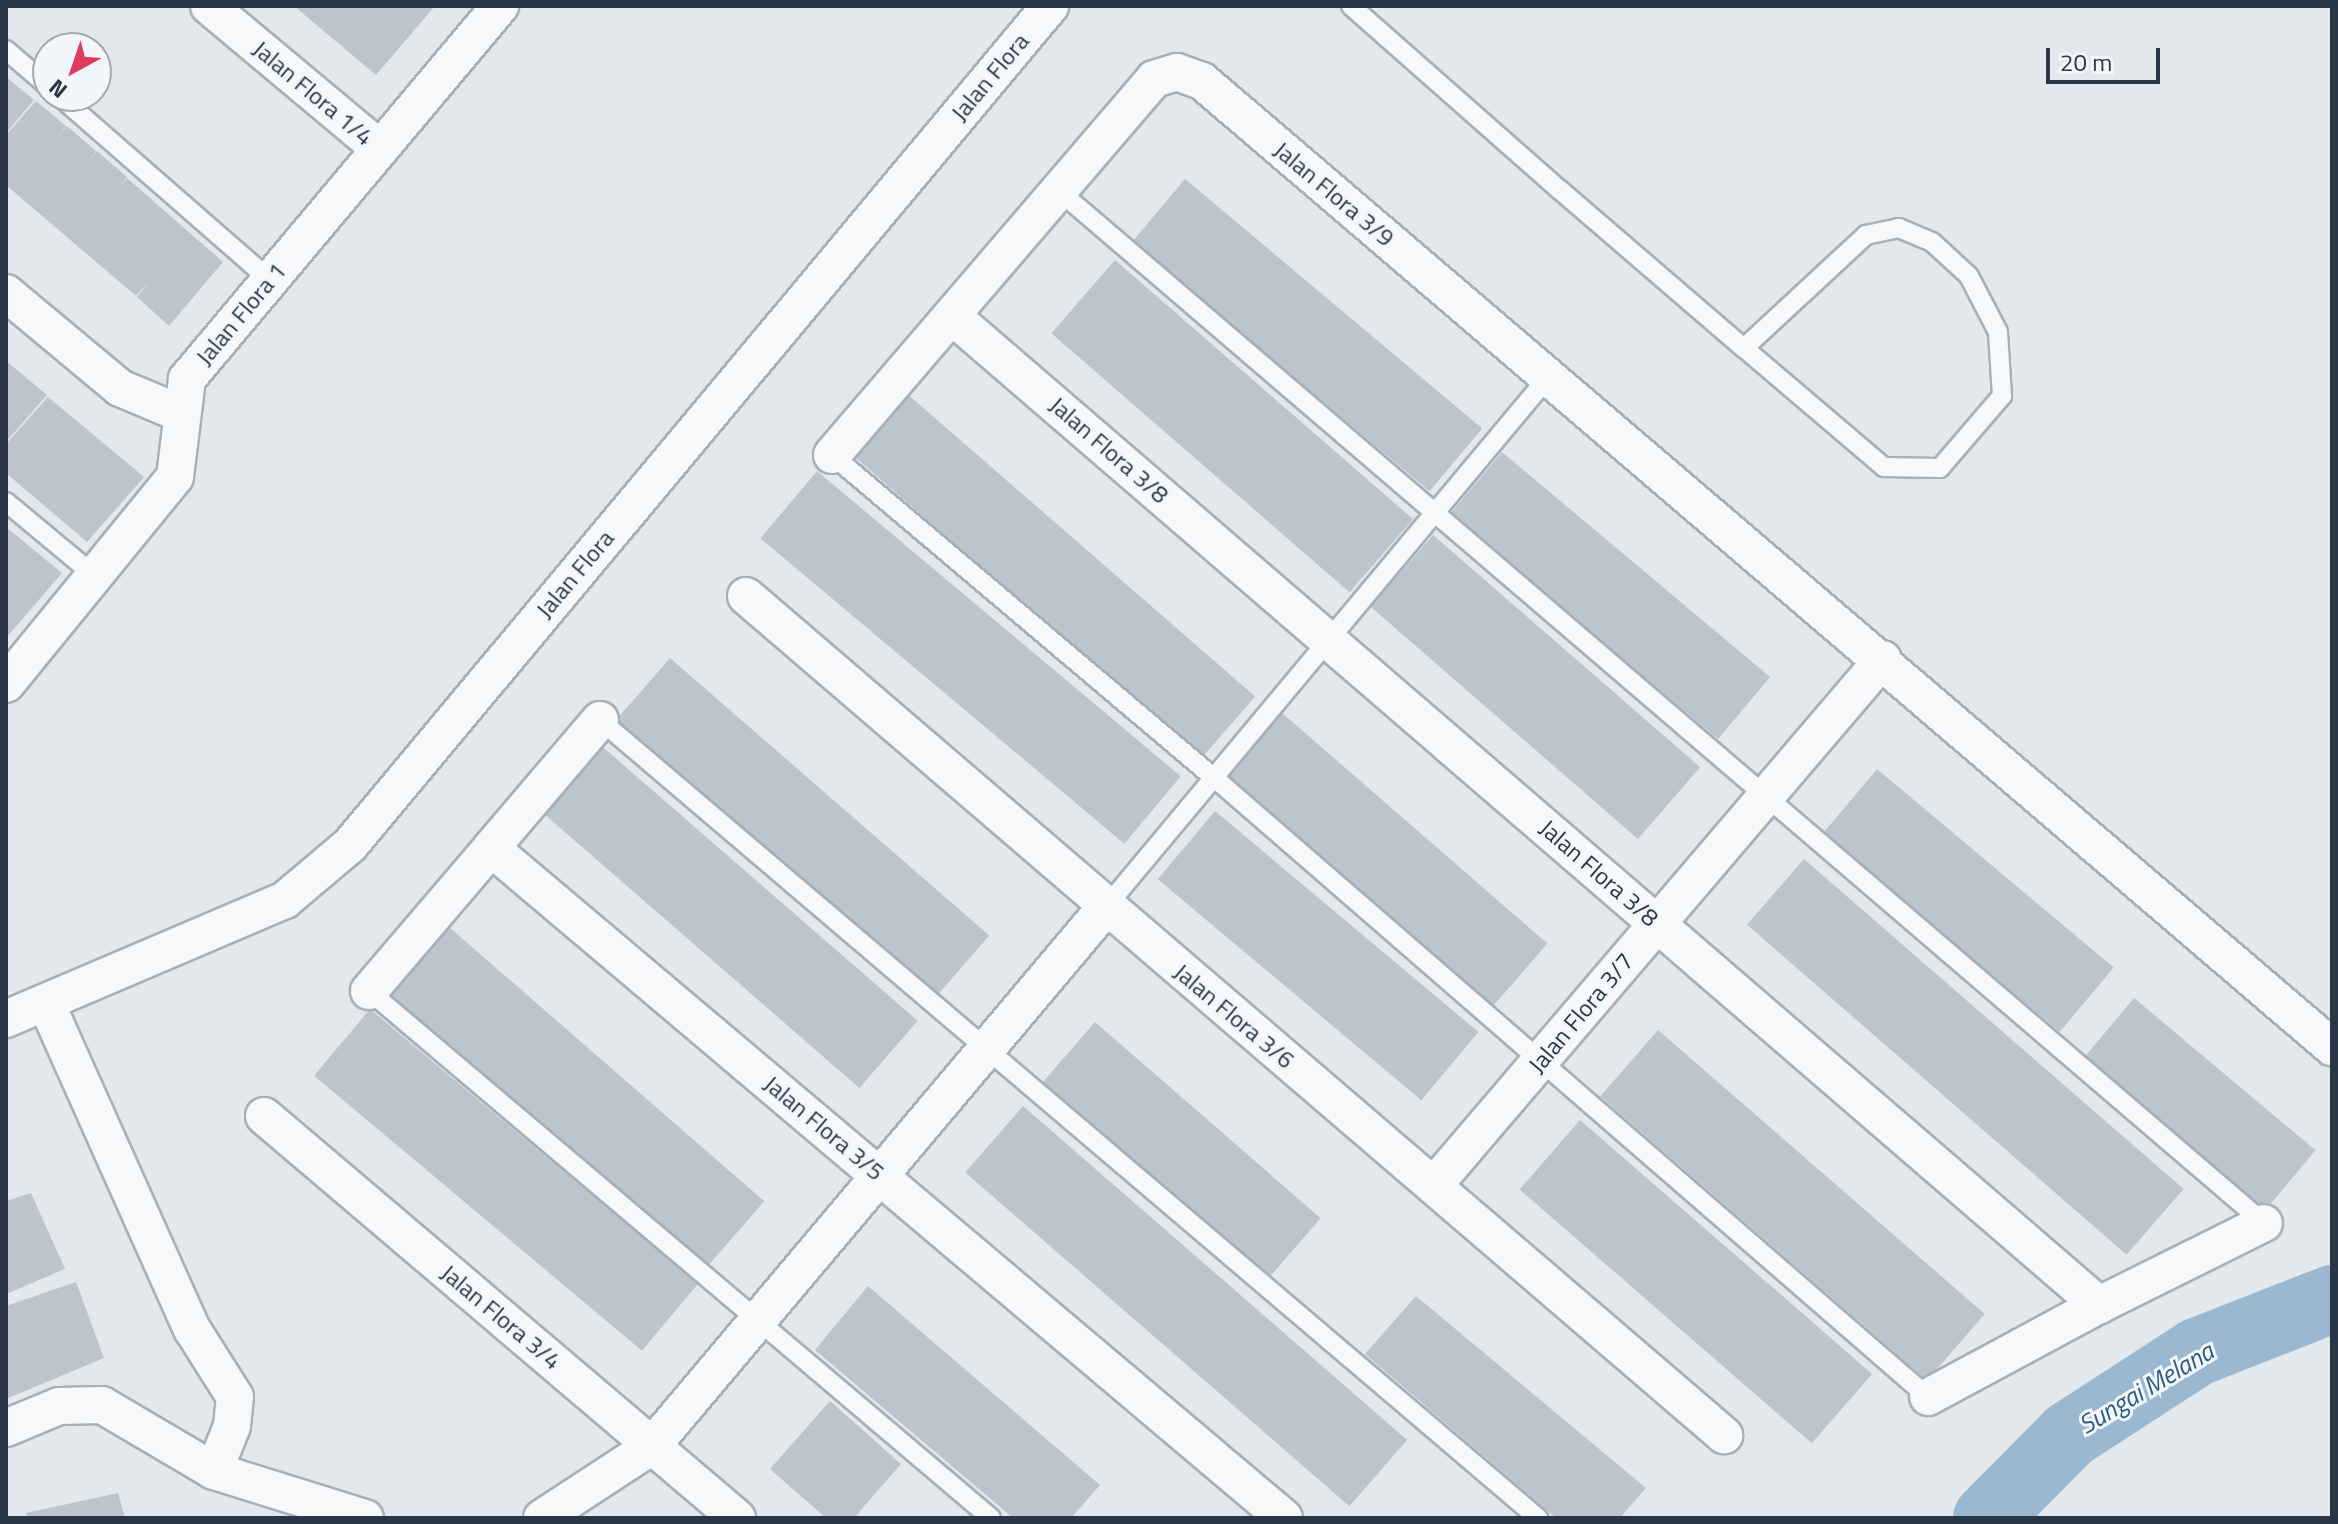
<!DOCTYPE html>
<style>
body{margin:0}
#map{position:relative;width:2338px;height:1524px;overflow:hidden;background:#e3e8ed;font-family:"Titillium Web",sans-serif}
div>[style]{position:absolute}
.river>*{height:68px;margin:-34px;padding:0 34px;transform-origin:34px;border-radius:34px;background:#9ab9d0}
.building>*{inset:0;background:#bcc4cd;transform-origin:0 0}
.roads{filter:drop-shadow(2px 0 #a7afb8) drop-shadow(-2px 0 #a7afb8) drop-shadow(0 2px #a7afb8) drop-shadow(0 -2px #a7afb8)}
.service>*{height:18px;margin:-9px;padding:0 9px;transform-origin:9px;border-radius:9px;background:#f7f8fa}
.minor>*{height:36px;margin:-18px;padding:0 18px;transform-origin:18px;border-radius:18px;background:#f7f8fa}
span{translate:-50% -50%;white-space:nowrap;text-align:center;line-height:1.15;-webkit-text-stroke:6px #f3f6f9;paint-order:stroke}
.street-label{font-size:24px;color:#283647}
.water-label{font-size:26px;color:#2d5981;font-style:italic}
.frame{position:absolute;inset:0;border:8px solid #283647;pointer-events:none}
.north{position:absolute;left:32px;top:32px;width:80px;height:80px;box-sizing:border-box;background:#f3f6f9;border:2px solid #a2a9b2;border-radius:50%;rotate:220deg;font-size:22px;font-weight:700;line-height:32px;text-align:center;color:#283647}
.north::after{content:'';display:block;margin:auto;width:28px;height:36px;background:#de3b61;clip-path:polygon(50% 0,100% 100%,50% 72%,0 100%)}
.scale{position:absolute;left:2046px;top:48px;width:114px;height:36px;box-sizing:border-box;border:4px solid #283647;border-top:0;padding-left:10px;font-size:24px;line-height:28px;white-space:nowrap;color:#283647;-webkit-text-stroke:6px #f3f6f9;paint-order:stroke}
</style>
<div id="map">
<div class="river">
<div style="left:1987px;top:1518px;width:117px;rotate:-45.3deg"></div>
<div style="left:2069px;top:1435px;width:153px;rotate:-33deg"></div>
<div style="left:2197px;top:1352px;width:145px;rotate:-21.4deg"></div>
</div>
<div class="building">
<div style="clip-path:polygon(294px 6px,435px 6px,376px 75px)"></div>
<div style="clip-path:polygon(6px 77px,34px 100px,6px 133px)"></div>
<div style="clip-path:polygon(36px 101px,66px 126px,55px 140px,67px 126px,96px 151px,86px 164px,97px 151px,127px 177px,115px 192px,127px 178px,223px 262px,169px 326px,137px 297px,149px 282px,136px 296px,6px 185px,6px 135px)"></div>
<div style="left:1185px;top:179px;width:388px;height:82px;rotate:40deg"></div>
<div style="left:1115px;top:260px;width:395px;height:97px;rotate:41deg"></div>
<div style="clip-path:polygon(6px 361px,47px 395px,6px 442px)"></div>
<div style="left:905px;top:392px;width:464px;height:82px;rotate:41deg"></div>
<div style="clip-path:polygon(48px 397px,144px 477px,87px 542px,6px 473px,6px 444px)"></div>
<div style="left:1502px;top:452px;width:350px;height:81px;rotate:40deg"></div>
<div style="left:817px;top:471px;width:475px;height:88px;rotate:40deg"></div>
<div style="clip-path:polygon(6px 527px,62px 573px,6px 638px)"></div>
<div style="left:1433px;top:535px;width:354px;height:95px;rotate:41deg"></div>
<div style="left:670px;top:658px;width:423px;height:82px;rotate:41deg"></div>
<div style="left:1281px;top:712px;width:353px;height:83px;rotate:41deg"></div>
<div style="left:597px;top:742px;width:425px;height:89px;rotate:41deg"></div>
<div style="left:1877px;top:769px;width:309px;height:84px;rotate:40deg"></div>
<div style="left:1215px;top:811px;width:344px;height:89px;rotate:40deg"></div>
<div style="left:1804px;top:859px;width:503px;height:87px;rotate:41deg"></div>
<div style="left:442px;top:921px;width:427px;height:91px;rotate:41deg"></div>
<div style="left:2134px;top:998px;width:237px;height:77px;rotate:40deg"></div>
<div style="left:370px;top:1009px;width:428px;height:87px;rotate:40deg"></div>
<div style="left:1095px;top:1022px;width:299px;height:82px;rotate:41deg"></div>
<div style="left:1658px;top:1030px;width:433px;height:88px;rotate:41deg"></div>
<div style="left:1023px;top:1106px;width:509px;height:88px;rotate:41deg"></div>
<div style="left:1580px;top:1120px;width:387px;height:92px;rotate:41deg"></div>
<div style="clip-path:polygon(31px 1193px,65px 1269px,6px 1294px,6px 1201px)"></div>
<div style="clip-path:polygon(76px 1282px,104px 1358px,6px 1399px,6px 1306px)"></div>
<div style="clip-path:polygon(868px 1286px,1100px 1485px,1071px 1518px,1013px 1518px,815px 1350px)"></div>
<div style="clip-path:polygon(1416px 1296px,1646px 1488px,1620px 1518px,1556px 1518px,1365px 1354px)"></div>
<div style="clip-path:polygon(830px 1401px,901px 1464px,854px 1518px,826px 1518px,770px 1469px)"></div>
<div style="clip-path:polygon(118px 1493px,125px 1518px,28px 1518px,26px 1513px)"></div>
</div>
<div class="roads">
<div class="service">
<div style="left:1351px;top:6px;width:278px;rotate:41.4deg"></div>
<div style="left:1560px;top:190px;width:243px;rotate:40.7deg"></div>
<div style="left:1744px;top:348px;width:184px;rotate:40.4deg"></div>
<div style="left:1884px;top:467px;width:56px;rotate:1deg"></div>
<div style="left:1940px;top:468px;width:95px;rotate:-49.3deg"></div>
<div style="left:2002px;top:396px;width:64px;rotate:-93.6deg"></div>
<div style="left:1998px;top:332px;width:63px;rotate:-117.4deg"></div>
<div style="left:1969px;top:276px;width:50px;rotate:-137.4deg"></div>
<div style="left:1932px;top:242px;width:36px;rotate:-157deg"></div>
<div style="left:1899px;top:228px;width:34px;rotate:168deg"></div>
<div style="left:1866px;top:235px;width:166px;rotate:137.2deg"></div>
<div style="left:6px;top:50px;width:55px;rotate:40.6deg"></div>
<div style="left:59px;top:96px;width:280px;rotate:41.1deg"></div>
<div style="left:1058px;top:190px;width:1588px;rotate:40.58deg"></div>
<div style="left:832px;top:455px;width:496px;rotate:40.2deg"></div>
<div style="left:1211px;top:775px;width:949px;rotate:40.94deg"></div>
<div style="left:6px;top:502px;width:114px;rotate:39.7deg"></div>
<div style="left:600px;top:720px;width:1232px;rotate:40.39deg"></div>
<div style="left:1105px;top:908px;width:692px;rotate:-50.16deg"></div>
<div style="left:369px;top:991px;width:815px;rotate:40.27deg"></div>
</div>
<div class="minor">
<div style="left:209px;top:6px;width:223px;rotate:39.9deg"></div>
<div style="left:6px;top:293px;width:148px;rotate:39.8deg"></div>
<div style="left:120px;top:388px;width:67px;rotate:22.8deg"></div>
<div style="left:952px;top:316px;width:1515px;rotate:40.77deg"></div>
<div style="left:2099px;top:1305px;width:194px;rotate:151.7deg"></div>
<div style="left:832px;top:455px;width:495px;rotate:-49.4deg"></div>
<div style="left:1154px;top:79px;width:24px;rotate:-17deg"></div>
<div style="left:1177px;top:72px;width:27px;rotate:20deg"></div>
<div style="left:1202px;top:81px;width:1487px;rotate:40.53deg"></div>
<div style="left:746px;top:596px;width:1289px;rotate:40.63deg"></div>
<div style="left:6px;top:684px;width:267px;rotate:-50.8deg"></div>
<div style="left:175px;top:477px;width:99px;rotate:-83deg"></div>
<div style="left:187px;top:379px;width:487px;rotate:-50deg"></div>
<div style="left:600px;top:720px;width:168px;rotate:130.4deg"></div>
<div style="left:491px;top:848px;width:1038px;rotate:40.19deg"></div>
<div style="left:369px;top:991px;width:188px;rotate:-49.5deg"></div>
<div style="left:46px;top:1003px;width:357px;rotate:65.9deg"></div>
<div style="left:192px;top:1329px;width:80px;rotate:57.7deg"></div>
<div style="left:235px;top:1397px;width:29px;rotate:96deg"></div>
<div style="left:232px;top:1426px;width:48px;rotate:111.8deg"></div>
<div style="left:6px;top:1019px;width:303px;rotate:-23.1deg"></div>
<div style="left:285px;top:900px;width:85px;rotate:-40.2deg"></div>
<div style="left:350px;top:845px;width:1093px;rotate:-50.16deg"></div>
<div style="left:264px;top:1116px;width:621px;rotate:40.36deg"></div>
<div style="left:1435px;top:1184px;width:690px;rotate:-49.52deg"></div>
<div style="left:2099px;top:1305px;width:184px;rotate:-26.4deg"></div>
<div style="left:6px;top:1428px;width:57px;rotate:-22.5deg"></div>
<div style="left:59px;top:1406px;width:43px;rotate:-1.3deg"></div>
<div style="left:102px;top:1405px;width:130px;rotate:30.5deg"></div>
<div style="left:214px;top:1471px;width:158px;rotate:17.3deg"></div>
<div style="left:542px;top:1518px;width:131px;rotate:-33.2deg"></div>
<div style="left:652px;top:1446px;width:703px;rotate:-49.9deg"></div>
</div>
</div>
<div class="street-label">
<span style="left:990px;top:77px;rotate:-50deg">Jalan Flora</span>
<span style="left:313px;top:93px;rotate:40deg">Jalan Flora 1/4</span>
<span style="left:1334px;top:194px;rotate:40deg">Jalan Flora 3/9</span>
<span style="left:241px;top:314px;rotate:-50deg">Jalan Flora 1</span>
<span style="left:1109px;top:450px;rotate:41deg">Jalan Flora 3/8</span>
<span style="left:575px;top:574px;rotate:-50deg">Jalan Flora</span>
<span style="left:1599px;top:873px;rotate:41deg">Jalan Flora 3/8</span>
<span style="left:1581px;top:1013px;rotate:-50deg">Jalan Flora 3/7</span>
<span style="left:1234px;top:1016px;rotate:40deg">Jalan Flora 3/6</span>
<span style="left:824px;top:1128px;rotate:40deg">Jalan Flora 3/5</span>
<span style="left:501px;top:1317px;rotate:40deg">Jalan Flora 3/4</span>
</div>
<div class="water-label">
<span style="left:2146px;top:1388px;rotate:-31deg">Sungai Melana</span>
</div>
<div class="frame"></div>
<div class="north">N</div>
<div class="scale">20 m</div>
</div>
